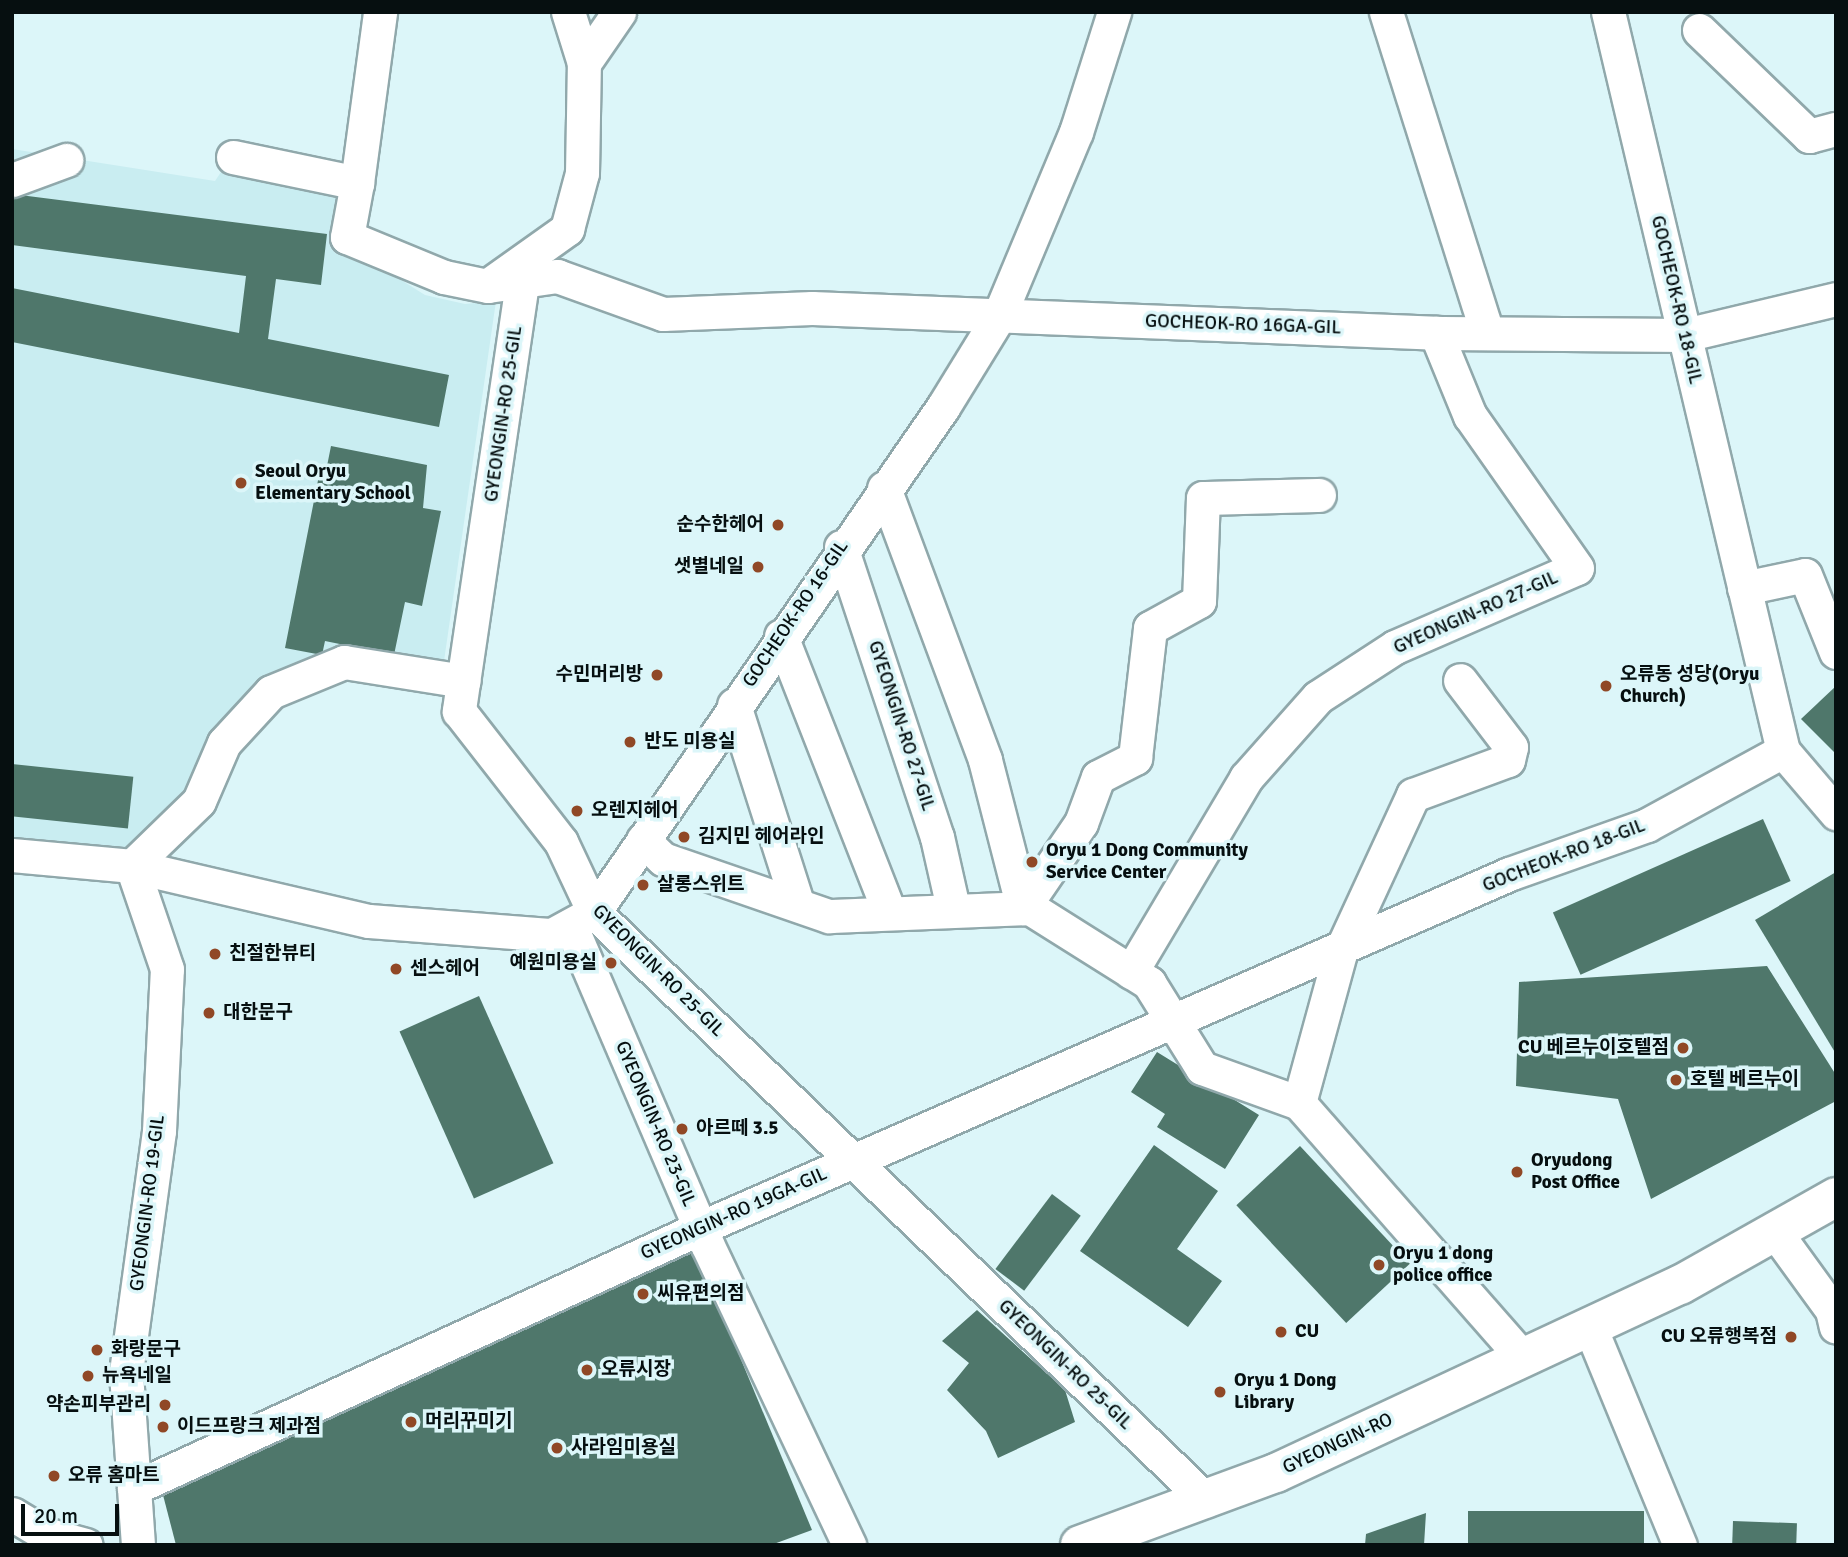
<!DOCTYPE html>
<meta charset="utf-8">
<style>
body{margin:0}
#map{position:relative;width:1848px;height:1557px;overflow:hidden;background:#dcf6f9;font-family:Signika,"Noto Sans KR",sans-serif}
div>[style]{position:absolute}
.built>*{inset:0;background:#c9edf1}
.building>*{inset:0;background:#4f776b;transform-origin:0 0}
.roads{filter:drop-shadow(2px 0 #90a8ab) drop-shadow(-2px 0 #90a8ab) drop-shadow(0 2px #90a8ab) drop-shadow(0 -2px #90a8ab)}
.minor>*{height:33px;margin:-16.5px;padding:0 16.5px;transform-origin:16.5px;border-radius:16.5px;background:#fff}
.major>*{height:38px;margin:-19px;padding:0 19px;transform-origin:19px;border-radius:19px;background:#fff}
.dots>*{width:19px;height:19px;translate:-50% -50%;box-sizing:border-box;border:4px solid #dcf6f9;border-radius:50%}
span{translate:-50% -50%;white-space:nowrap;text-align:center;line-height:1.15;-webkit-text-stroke:7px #dcf6f9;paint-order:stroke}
.street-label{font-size:19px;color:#060f10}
.poi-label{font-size:19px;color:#060f10;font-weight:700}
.left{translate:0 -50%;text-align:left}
.right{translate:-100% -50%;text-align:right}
.frame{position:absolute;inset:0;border:14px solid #060f10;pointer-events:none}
.scale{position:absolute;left:21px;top:1504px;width:98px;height:32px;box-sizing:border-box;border:4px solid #060f10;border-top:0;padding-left:9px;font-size:21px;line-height:24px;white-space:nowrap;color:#060f10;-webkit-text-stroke:5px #dcf6f9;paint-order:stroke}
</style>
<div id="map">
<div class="built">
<div style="clip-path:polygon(12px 149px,215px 181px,227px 163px,342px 186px,339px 241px,425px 295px,465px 304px,496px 301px,443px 668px,344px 662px,271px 692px,199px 801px,186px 838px,132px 866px,12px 855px)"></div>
</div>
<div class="building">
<div style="clip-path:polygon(12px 194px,327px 234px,321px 285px,276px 279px,268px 339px,449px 375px,439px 427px,12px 342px,12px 288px,239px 333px,246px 276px,12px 245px)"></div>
<div style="clip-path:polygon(331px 446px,427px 465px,423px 508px,441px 511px,422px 606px,405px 602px,394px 655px,325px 641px,322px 655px,285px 648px,321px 465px,327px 466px)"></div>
<div style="clip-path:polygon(1836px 686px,1836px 754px,1801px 719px)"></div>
<div style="left:12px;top:764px;width:122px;height:52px;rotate:6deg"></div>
<div style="left:1763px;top:819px;width:68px;height:230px;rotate:66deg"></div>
<div style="clip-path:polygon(1836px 872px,1836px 1054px,1755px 920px)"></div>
<div style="clip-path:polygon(1767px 966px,1836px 1075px,1836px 1101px,1651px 1199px,1618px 1099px,1516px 1086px,1519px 982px)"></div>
<div style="left:479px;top:996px;width:183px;height:87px;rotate:66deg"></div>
<div style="clip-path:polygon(1157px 1052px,1259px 1115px,1225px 1169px,1157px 1127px,1165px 1114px,1131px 1092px)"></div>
<div style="clip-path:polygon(1154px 1145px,1218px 1191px,1177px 1249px,1222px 1281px,1188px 1327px,1080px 1251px)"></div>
<div style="left:1300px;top:1146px;width:161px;height:87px;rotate:47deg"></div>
<div style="left:1052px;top:1194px;width:36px;height:94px;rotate:37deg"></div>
<div style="clip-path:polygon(693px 1244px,812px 1530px,771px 1545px,176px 1545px,163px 1495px)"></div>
<div style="clip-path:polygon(977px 1310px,1065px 1390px,1075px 1422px,998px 1458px,986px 1431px,947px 1390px,969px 1363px,942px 1341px)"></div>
<div style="left:1468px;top:1511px;width:176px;height:34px"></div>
<div style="clip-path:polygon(1426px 1513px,1424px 1545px,1365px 1545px,1366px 1534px)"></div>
<div style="left:1733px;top:1521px;width:64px;height:24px;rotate:2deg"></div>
</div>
<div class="roads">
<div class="minor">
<div style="left:1386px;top:12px;width:336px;rotate:72.5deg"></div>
<div style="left:1699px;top:30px;width:153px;rotate:43.9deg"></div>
<div style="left:1809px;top:136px;width:28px;rotate:-15deg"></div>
<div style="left:584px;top:63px;width:62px;rotate:-55.5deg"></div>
<div style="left:233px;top:157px;width:127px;rotate:11.8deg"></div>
<div style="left:357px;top:183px;width:55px;rotate:100.5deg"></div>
<div style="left:347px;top:237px;width:105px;rotate:22.4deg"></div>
<div style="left:444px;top:277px;width:45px;rotate:11.6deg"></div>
<div style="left:488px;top:286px;width:70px;rotate:-8.2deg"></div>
<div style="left:557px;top:276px;width:113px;rotate:19.7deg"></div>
<div style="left:663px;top:314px;width:149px;rotate:-2.3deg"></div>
<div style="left:812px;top:308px;width:630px;rotate:2.27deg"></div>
<div style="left:1442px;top:333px;width:243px;rotate:0.5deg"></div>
<div style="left:1685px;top:335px;width:155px;rotate:-13.4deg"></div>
<div style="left:12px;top:180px;width:58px;rotate:-20.3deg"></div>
<div style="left:357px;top:183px;width:173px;rotate:-82.3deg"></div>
<div style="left:522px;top:283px;width:433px;rotate:98.4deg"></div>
<div style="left:459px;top:711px;width:166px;rotate:52.1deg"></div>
<div style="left:561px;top:842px;width:77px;rotate:64.8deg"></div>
<div style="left:594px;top:912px;width:849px;rotate:43.85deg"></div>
<div style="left:490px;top:284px;width:95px;rotate:-35.5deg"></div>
<div style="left:567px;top:229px;width:58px;rotate:-75deg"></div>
<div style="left:582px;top:173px;width:110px;rotate:-89deg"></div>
<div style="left:584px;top:63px;width:53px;rotate:-107.4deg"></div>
<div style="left:884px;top:488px;width:290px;rotate:69.6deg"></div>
<div style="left:985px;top:760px;width:153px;rotate:75.6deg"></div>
<div style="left:841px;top:547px;width:305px;rotate:71.7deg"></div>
<div style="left:937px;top:837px;width:73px;rotate:77.3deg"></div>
<div style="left:1744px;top:588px;width:62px;rotate:-12deg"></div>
<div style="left:1805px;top:575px;width:83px;rotate:68.1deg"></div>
<div style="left:781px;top:636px;width:296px;rotate:68.6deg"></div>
<div style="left:734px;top:705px;width:208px;rotate:72.3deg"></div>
<div style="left:1783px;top:751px;width:82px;rotate:49.5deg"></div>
<div style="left:643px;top:840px;width:28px;rotate:44deg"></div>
<div style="left:663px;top:859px;width:176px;rotate:19deg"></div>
<div style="left:829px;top:916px;width:201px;rotate:-2.3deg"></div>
<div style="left:1030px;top:908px;width:141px;rotate:32.2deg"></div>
<div style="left:1149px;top:983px;width:100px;rotate:58.1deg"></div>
<div style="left:1202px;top:1068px;width:103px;rotate:19.8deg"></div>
<div style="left:1299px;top:1103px;width:339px;rotate:48.7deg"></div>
<div style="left:12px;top:855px;width:121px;rotate:5.2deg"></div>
<div style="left:132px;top:866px;width:243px;rotate:13.1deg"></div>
<div style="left:369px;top:921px;width:184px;rotate:4.4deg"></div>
<div style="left:552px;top:935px;width:48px;rotate:-28.7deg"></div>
<div style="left:594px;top:912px;width:614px;rotate:-55.35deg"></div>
<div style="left:943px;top:407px;width:107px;rotate:-58.4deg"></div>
<div style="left:999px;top:316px;width:199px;rotate:-67.3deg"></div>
<div style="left:1076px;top:132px;width:126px;rotate:-72.4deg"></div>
<div style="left:1023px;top:908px;width:103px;rotate:-55.7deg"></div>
<div style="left:1081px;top:823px;width:49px;rotate:-69.7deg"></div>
<div style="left:1098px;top:777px;width:42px;rotate:-27.2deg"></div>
<div style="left:1135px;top:758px;width:131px;rotate:-83.4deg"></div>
<div style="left:1150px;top:628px;width:56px;rotate:-28.9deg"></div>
<div style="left:1199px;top:601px;width:103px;rotate:-87.8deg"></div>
<div style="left:1203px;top:498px;width:116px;rotate:-1.5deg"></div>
<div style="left:572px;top:929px;width:343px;rotate:66.8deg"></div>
<div style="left:707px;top:1244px;width:333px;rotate:64.7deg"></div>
<div style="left:1131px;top:972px;width:226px;rotate:-59.3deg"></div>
<div style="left:1246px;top:778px;width:108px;rotate:-48.4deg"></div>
<div style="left:1318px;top:697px;width:92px;rotate:-33deg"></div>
<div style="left:1395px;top:647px;width:198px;rotate:-23.5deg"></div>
<div style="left:1577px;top:568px;width:186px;rotate:-125.1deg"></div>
<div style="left:1470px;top:416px;width:90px;rotate:-112.3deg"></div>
<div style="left:1299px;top:1103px;width:156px;rotate:-74.7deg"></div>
<div style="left:1340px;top:953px;width:174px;rotate:-65.2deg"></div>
<div style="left:1413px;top:795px;width:101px;rotate:-20.2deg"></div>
<div style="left:1508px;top:760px;width:13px;rotate:-77deg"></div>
<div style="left:1511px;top:747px;width:84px;rotate:-127.3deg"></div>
<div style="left:1776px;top:1233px;width:95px;rotate:54deg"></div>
<div style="left:1832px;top:1310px;width:17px;rotate:77deg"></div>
<div style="left:1590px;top:1327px;width:236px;rotate:67.6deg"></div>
<div style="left:134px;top:1488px;width:623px;rotate:-24.67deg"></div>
<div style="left:700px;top:1228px;width:883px;rotate:-23.63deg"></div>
<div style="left:1509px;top:874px;width:146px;rotate:-19.5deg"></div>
<div style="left:1647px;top:825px;width:155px;rotate:-28.6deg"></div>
<div style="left:1783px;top:751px;width:759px;rotate:-103.32deg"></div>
<div style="left:12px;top:1514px;width:39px;rotate:31deg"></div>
<div style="left:45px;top:1534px;width:42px;rotate:15deg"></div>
<div style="left:138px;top:1545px;width:173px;rotate:-94deg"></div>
<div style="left:126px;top:1372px;width:243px;rotate:-82.2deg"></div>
<div style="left:159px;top:1131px;width:162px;rotate:-87.2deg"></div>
<div style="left:167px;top:969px;width:109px;rotate:-108.8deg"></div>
<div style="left:132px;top:866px;width:93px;rotate:-44.1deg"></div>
<div style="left:199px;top:801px;width:63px;rotate:-66.7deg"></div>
<div style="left:224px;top:743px;width:69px;rotate:-47.3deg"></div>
<div style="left:271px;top:692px;width:79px;rotate:-22.3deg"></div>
<div style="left:344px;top:662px;width:121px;rotate:9deg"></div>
</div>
<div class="major">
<div style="left:1080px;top:1545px;width:209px;rotate:-20.2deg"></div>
<div style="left:1276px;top:1473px;width:446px;rotate:-25deg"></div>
<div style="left:1680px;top:1285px;width:179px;rotate:-29.4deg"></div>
</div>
</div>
<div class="dots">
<div style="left:241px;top:483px;background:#904826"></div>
<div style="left:778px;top:525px;background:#904826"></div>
<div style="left:758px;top:567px;background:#904826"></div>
<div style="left:657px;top:675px;background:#904826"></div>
<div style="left:1606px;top:686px;background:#904826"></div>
<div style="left:630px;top:742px;background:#904826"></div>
<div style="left:577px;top:811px;background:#904826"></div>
<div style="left:684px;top:837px;background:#904826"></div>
<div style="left:1032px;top:862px;background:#904826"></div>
<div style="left:643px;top:885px;background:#904826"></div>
<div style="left:215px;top:954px;background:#904826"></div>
<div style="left:611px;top:963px;background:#904826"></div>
<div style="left:396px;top:969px;background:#904826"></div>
<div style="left:209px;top:1013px;background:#904826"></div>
<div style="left:1683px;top:1048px;background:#904826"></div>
<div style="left:1676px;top:1080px;background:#904826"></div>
<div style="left:682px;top:1129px;background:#904826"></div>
<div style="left:1517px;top:1172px;background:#904826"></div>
<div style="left:1379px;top:1265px;background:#904826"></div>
<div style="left:643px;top:1294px;background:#904826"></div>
<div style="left:1281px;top:1332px;background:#904826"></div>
<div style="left:1791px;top:1337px;background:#904826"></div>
<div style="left:97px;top:1350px;background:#904826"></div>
<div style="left:587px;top:1370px;background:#904826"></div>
<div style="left:88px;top:1376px;background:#904826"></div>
<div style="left:1220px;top:1392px;background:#904826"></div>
<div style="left:165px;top:1405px;background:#904826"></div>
<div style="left:411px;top:1422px;background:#904826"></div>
<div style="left:163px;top:1427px;background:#904826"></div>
<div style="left:557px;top:1448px;background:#904826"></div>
<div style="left:54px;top:1476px;background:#904826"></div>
</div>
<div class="street-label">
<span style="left:1676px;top:300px;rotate:77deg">GOCHEOK-RO 18-GIL</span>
<span style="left:1243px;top:325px;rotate:2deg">GOCHEOK-RO 16GA-GIL</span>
<span style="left:504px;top:414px;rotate:-82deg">GYEONGIN-RO 25-GIL</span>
<span style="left:1476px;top:613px;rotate:-24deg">GYEONGIN-RO 27-GIL</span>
<span style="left:796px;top:614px;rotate:-56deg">GOCHEOK-RO 16-GIL</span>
<span style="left:901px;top:726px;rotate:72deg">GYEONGIN-RO 27-GIL</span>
<span style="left:1564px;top:856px;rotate:-21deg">GOCHEOK-RO 18-GIL</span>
<span style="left:658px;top:971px;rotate:45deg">GYEONGIN-RO 25-GIL</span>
<span style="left:655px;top:1124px;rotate:67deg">GYEONGIN-RO 23-GIL</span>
<span style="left:148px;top:1203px;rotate:-83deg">GYEONGIN-RO 19-GIL</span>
<span style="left:734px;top:1214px;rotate:-24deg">GYEONGIN-RO 19GA-GIL</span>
<span style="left:1065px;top:1365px;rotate:44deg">GYEONGIN-RO 25-GIL</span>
<span style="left:1338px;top:1444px;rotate:-25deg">GYEONGIN-RO</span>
</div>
<div class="poi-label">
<span class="left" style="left:255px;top:483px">Seoul Oryu<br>Elementary School</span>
<span class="right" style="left:764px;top:525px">순수한헤어</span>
<span class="right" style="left:744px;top:567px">샛별네일</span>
<span class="right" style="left:643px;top:675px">수민머리방</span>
<span class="left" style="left:1620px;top:686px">오류동 성당(Oryu<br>Church)</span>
<span class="left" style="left:644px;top:742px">반도 미용실</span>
<span class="left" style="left:591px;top:811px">오렌지헤어</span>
<span class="left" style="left:698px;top:837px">김지민 헤어라인</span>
<span class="left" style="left:1046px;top:862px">Oryu 1 Dong Community<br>Service Center</span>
<span class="left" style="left:657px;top:885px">살롱스위트</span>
<span class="left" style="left:229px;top:954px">친절한뷰티</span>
<span class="right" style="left:597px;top:963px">예원미용실</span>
<span class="left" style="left:410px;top:969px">센스헤어</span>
<span class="left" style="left:223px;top:1013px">대한문구</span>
<span class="right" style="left:1669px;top:1048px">CU 베르누이호텔점</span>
<span class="left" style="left:1690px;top:1080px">호텔 베르누이</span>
<span class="left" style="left:696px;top:1129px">아르떼 3.5</span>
<span class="left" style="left:1531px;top:1172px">Oryudong<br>Post Office</span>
<span class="left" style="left:1393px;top:1265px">Oryu 1 dong<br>police office</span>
<span class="left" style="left:657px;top:1294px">씨유편의점</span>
<span class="left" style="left:1295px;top:1332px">CU</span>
<span class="right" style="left:1777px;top:1337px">CU 오류행복점</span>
<span class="left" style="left:111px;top:1350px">화랑문구</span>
<span class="left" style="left:601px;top:1370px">오류시장</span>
<span class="left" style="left:102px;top:1376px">뉴욕네일</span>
<span class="left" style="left:1234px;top:1392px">Oryu 1 Dong<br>Library</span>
<span class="right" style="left:151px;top:1405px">약손피부관리</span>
<span class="left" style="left:425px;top:1422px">머리꾸미기</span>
<span class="left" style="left:177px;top:1427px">이드프랑크 제과점</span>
<span class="left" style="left:571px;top:1448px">사라임미용실</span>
<span class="left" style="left:68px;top:1476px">오류 홈마트</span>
</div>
<div class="frame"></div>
<div class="scale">20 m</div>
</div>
